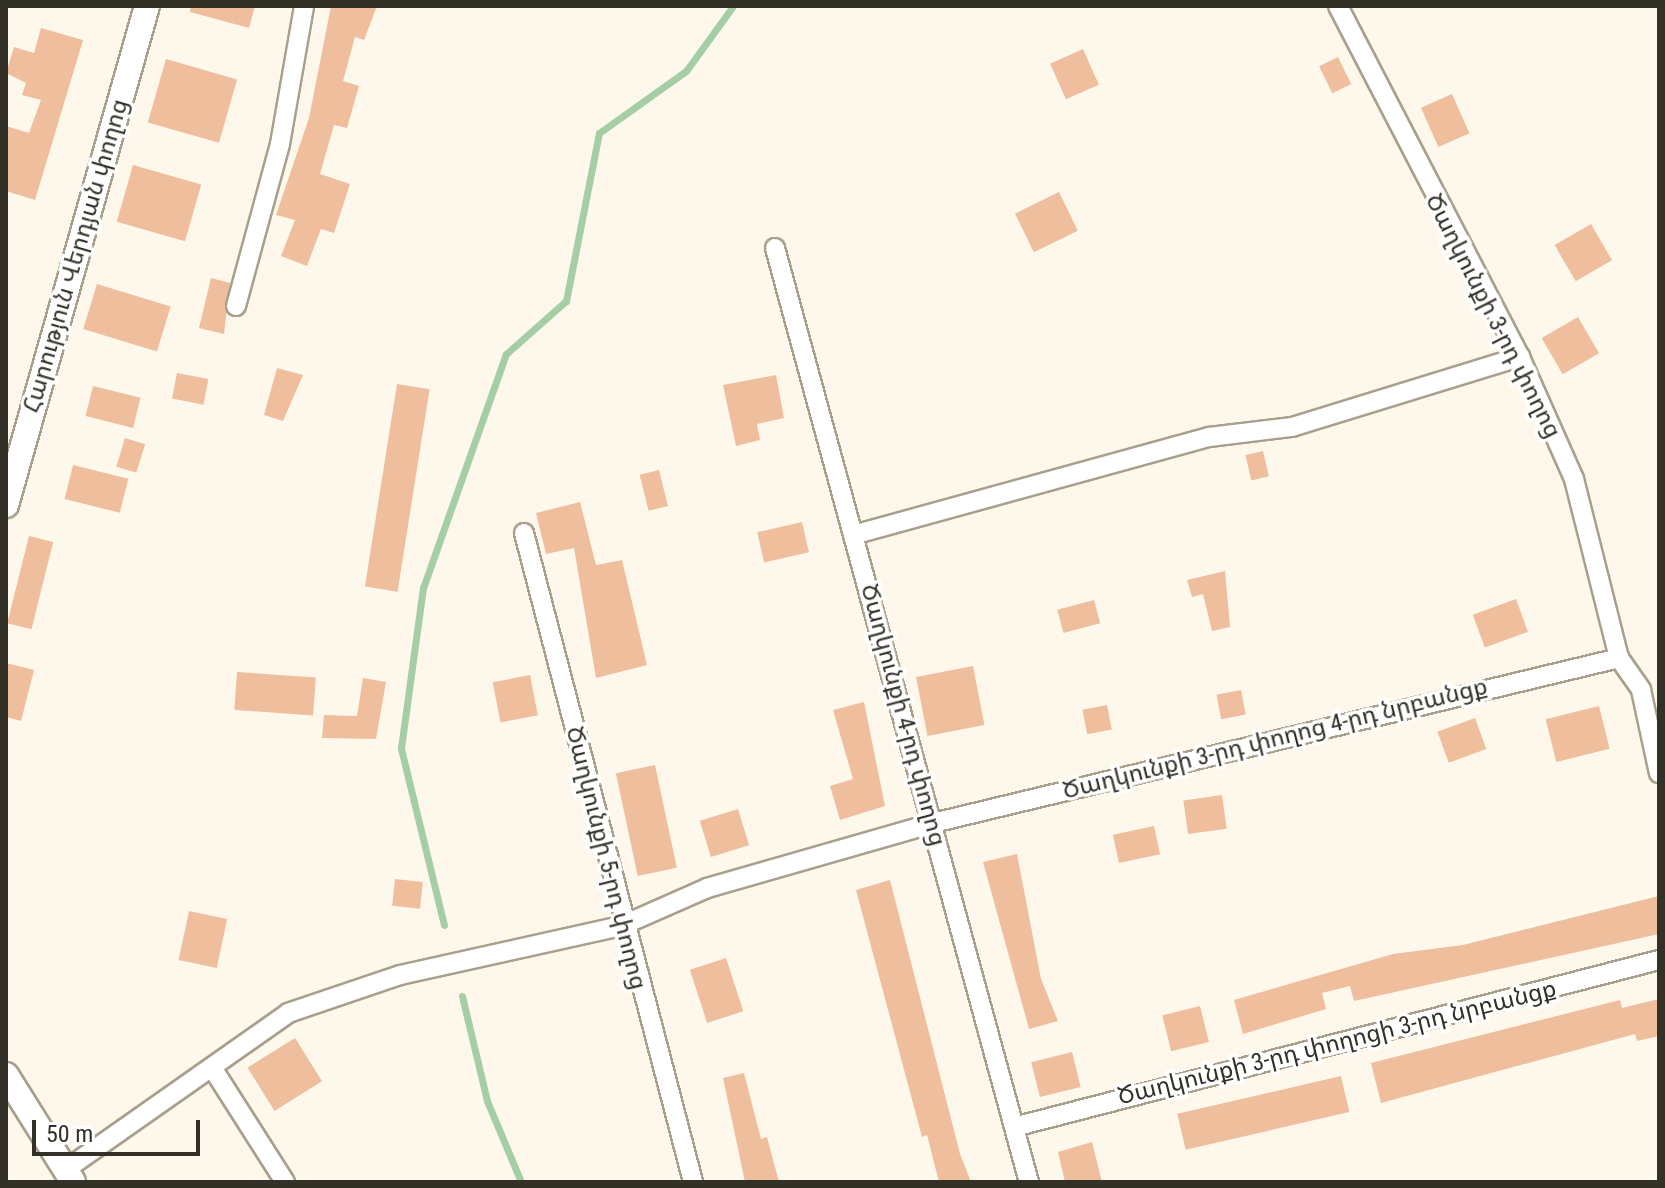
<!DOCTYPE html>
<meta charset="utf-8">
<style>
body{margin:0}
#map{position:relative;width:1665px;height:1188px;overflow:hidden;background:#fef8ec;font-family:"Roboto Condensed","Noto Sans Armenian",sans-serif}
div>[style]{position:absolute}
.stream>*{height:7px;margin:-3.5px;padding:0 3.5px;transform-origin:3.5px;border-radius:3.5px;background:#a5cea4}
.building>*{inset:0;background:#efbe9d;transform-origin:0 0}
.roads{filter:drop-shadow(2px 0 #a89f8c) drop-shadow(-2px 0 #a89f8c) drop-shadow(0 2px #a89f8c) drop-shadow(0 -2px #a89f8c)}
.street>*{height:18px;margin:-9px;padding:0 9px;transform-origin:9px;border-radius:9px;background:#fff}
.secondary>*{height:24px;margin:-12px;padding:0 12px;transform-origin:12px;border-radius:12px;background:#fff}
span{translate:-50% -50%;white-space:nowrap;text-align:center;line-height:1.15;-webkit-text-stroke:7px #fff;paint-order:stroke}
.street-label{font-size:24px;color:#333028}
.frame{position:absolute;inset:0;border:8px solid #333028;pointer-events:none}
.scale{position:absolute;left:32px;top:1120px;width:168px;height:36px;box-sizing:border-box;border:4px solid #333028;border-top:0;padding-left:10px;font-size:24px;line-height:28px;white-space:nowrap;color:#333028;-webkit-text-stroke:6px #fff;paint-order:stroke}
</style>
<div id="map">
<div class="stream">
<div style="left:444px;top:925px;width:182px;rotate:-103.7deg"></div>
<div style="left:401px;top:748px;width:162px;rotate:-82.2deg"></div>
<div style="left:423px;top:588px;width:248px;rotate:-70.5deg"></div>
<div style="left:506px;top:354px;width:80px;rotate:-41.5deg"></div>
<div style="left:566px;top:301px;width:171px;rotate:-78.9deg"></div>
<div style="left:599px;top:133px;width:107px;rotate:-35.5deg"></div>
<div style="left:686px;top:71px;width:80px;rotate:-54.1deg"></div>
<div style="left:462px;top:996px;width:108px;rotate:76.6deg"></div>
<div style="left:487px;top:1101px;width:88px;rotate:67.2deg"></div>
</div>
<div class="building">
<div style="clip-path:polygon(191px 6px,255px 6px,249px 28px,190px 12px)"></div>
<div style="clip-path:polygon(331px 6px,377px 6px,364px 40px,355px 37px,343px 81px,359px 86px,347px 128px,334px 125px,320px 174px,350px 184px,334px 233px,321px 229px,307px 266px,281px 256px,295px 220px,276px 215px,309px 118px)"></div>
<div style="clip-path:polygon(41px 28px,83px 40px,35px 200px,6px 191px,6px 126px,29px 133px,41px 100px,22px 95px,26px 83px,6px 73px,14px 47px,34px 53px)"></div>
<div style="left:1083px;top:49px;width:39px;height:36px;rotate:66deg"></div>
<div style="left:1338px;top:57px;width:30px;height:21px;rotate:64deg"></div>
<div style="left:166px;top:59px;width:74px;height:66px;rotate:16deg"></div>
<div style="left:1452px;top:94px;width:43px;height:34px;rotate:66deg"></div>
<div style="left:133px;top:165px;width:71px;height:59px;rotate:16deg"></div>
<div style="left:1059px;top:192px;width:43px;height:49px;rotate:64deg"></div>
<div style="left:1591px;top:224px;width:42px;height:42px;rotate:60deg"></div>
<div style="clip-path:polygon(211px 278px,230px 283px,224px 334px,199px 328px)"></div>
<div style="left:97px;top:284px;width:77px;height:47px;rotate:17deg"></div>
<div style="left:1578px;top:317px;width:42px;height:42px;rotate:60deg"></div>
<div style="clip-path:polygon(277px 368px,303px 375px,283px 421px,264px 415px)"></div>
<div style="left:177px;top:373px;width:32px;height:26px;rotate:11deg"></div>
<div style="clip-path:polygon(776px 375px,784px 418px,757px 424px,760px 440px,736px 446px,723px 385px)"></div>
<div style="left:397px;top:384px;width:33px;height:205px;rotate:9deg"></div>
<div style="left:93px;top:386px;width:49px;height:31px;rotate:14deg"></div>
<div style="left:125px;top:438px;width:21px;height:30px;rotate:17deg"></div>
<div style="left:1263px;top:451px;width:26px;height:18px;rotate:77deg"></div>
<div style="left:73px;top:465px;width:57px;height:35px;rotate:14deg"></div>
<div style="left:659px;top:470px;width:37px;height:20px;rotate:76deg"></div>
<div style="clip-path:polygon(580px 502px,596px 565px,622px 560px,647px 665px,596px 678px,574px 548px,546px 554px,536px 513px)"></div>
<div style="left:802px;top:522px;width:31px;height:46px;rotate:77deg"></div>
<div style="left:29px;top:536px;width:25px;height:90px;rotate:14deg"></div>
<div style="clip-path:polygon(1225px 571px,1230px 627px,1212px 631px,1203px 594px,1192px 597px,1187px 580px)"></div>
<div style="left:1516px;top:599px;width:35px;height:46px;rotate:70deg"></div>
<div style="left:1094px;top:600px;width:24px;height:38px;rotate:75deg"></div>
<div style="clip-path:polygon(6px 663px,34px 670px,21px 721px,6px 717px)"></div>
<div style="left:973px;top:666px;width:60px;height:58px;rotate:79deg"></div>
<div style="left:237px;top:672px;width:79px;height:38px;rotate:4deg"></div>
<div style="left:530px;top:675px;width:41px;height:38px;rotate:79deg"></div>
<div style="clip-path:polygon(363px 678px,386px 682px,376px 739px,322px 738px,324px 715px,357px 716px)"></div>
<div style="left:1241px;top:690px;width:25px;height:25px;rotate:79deg"></div>
<div style="clip-path:polygon(864px 702px,885px 806px,840px 820px,830px 786px,853px 779px,833px 710px)"></div>
<div style="left:1107px;top:705px;width:25px;height:25px;rotate:79deg"></div>
<div style="left:1599px;top:706px;width:44px;height:55px;rotate:76deg"></div>
<div style="left:1475px;top:718px;width:33px;height:40px;rotate:70deg"></div>
<div style="left:655px;top:765px;width:105px;height:40px;rotate:78deg"></div>
<div style="left:1222px;top:795px;width:34px;height:39px;rotate:82deg"></div>
<div style="left:738px;top:809px;width:38px;height:40px;rotate:73deg"></div>
<div style="left:1154px;top:826px;width:29px;height:42px;rotate:78deg"></div>
<div style="clip-path:polygon(1017px 854px,1041px 979px,1058px 1021px,1029px 1029px,983px 862px)"></div>
<div style="left:395px;top:879px;width:28px;height:27px;rotate:6deg"></div>
<div style="clip-path:polygon(890px 880px,960px 1154px,971px 1182px,939px 1182px,927px 1135px,922px 1137px,856px 890px)"></div>
<div style="clip-path:polygon(1659px 896px,1659px 934px,1354px 1001px,1350px 986px,1322px 993px,1326px 1009px,1243px 1034px,1234px 1000px,1393px 954px,1463px 945px)"></div>
<div style="left:189px;top:911px;width:39px;height:50px;rotate:12deg"></div>
<div style="left:726px;top:958px;width:56px;height:38px;rotate:72deg"></div>
<div style="clip-path:polygon(1659px 999px,1659px 1036px,1637px 1041px,1635px 1034px,1381px 1103px,1371px 1063px,1620px 1000px,1622px 1008px)"></div>
<div style="left:1200px;top:1006px;width:37px;height:39px;rotate:76deg"></div>
<div style="left:295px;top:1038px;width:51px;height:56px;rotate:58deg"></div>
<div style="left:1072px;top:1052px;width:36px;height:42px;rotate:76deg"></div>
<div style="clip-path:polygon(744px 1073px,761px 1139px,767px 1137px,779px 1182px,745px 1182px,723px 1078px)"></div>
<div style="left:1341px;top:1076px;width:37px;height:168px;rotate:77deg"></div>
<div style="clip-path:polygon(1092px 1142px,1102px 1182px,1065px 1182px,1058px 1152px)"></div>
</div>
<div class="roads">
<div class="street">
<div style="left:1338px;top:6px;width:395px;rotate:62.6deg"></div>
<div style="left:1520px;top:357px;width:133px;rotate:66.1deg"></div>
<div style="left:1574px;top:479px;width:185px;rotate:75.9deg"></div>
<div style="left:1619px;top:658px;width:39px;rotate:55deg"></div>
<div style="left:1641px;top:690px;width:85px;rotate:77.8deg"></div>
<div style="left:775px;top:248px;width:968px;rotate:74.79deg"></div>
<div style="left:236px;top:306px;width:168px;rotate:-74.8deg"></div>
<div style="left:280px;top:144px;width:140px;rotate:-80.1deg"></div>
<div style="left:524px;top:533px;width:671px;rotate:75.4deg"></div>
<div style="left:853px;top:535px;width:369px;rotate:-15.4deg"></div>
<div style="left:1209px;top:437px;width:84px;rotate:-6.9deg"></div>
<div style="left:1292px;top:427px;width:239px;rotate:-17.1deg"></div>
<div style="left:213px;top:1069px;width:134px;rotate:57.5deg"></div>
<div style="left:1014px;top:1127px;width:666px;rotate:-14.52deg"></div>
<div style="left:65px;top:1170px;width:273px;rotate:-35.1deg"></div>
<div style="left:288px;top:1013px;width:118px;rotate:-18.7deg"></div>
<div style="left:400px;top:975px;width:226px;rotate:-12.5deg"></div>
<div style="left:621px;top:926px;width:94px;rotate:-23.8deg"></div>
<div style="left:707px;top:888px;width:235px;rotate:-16deg"></div>
<div style="left:933px;top:823px;width:706px;rotate:-13.52deg"></div>
</div>
<div class="secondary">
<div style="left:6px;top:505px;width:519px;rotate:-74.22deg"></div>
<div style="left:6px;top:1075px;width:126px;rotate:57.9deg"></div>
</div>
</div>
<div class="street-label">
<span style="left:76px;top:256px;rotate:-74deg">Հարություն Վերդյան փողոց</span>
<span style="left:1493px;top:316px;rotate:63deg">Ծաղկունքի 3-րդ փողոց</span>
<span style="left:903px;top:715px;rotate:75deg">Ծաղկունքի 4-րդ փողոց</span>
<span style="left:1275px;top:739px;rotate:-14deg">Ծաղկունքի 3-րդ փողոց 4-րդ նրբանցք</span>
<span style="left:606px;top:858px;rotate:76deg">Ծաղկունքի 5-րդ փողոց</span>
<span style="left:1337px;top:1043px;rotate:-14deg">Ծաղկունքի 3-րդ փողոցի 3-րդ նրբանցք</span>
</div>
<div class="frame"></div>
<div class="scale">50 m</div>
</div>
